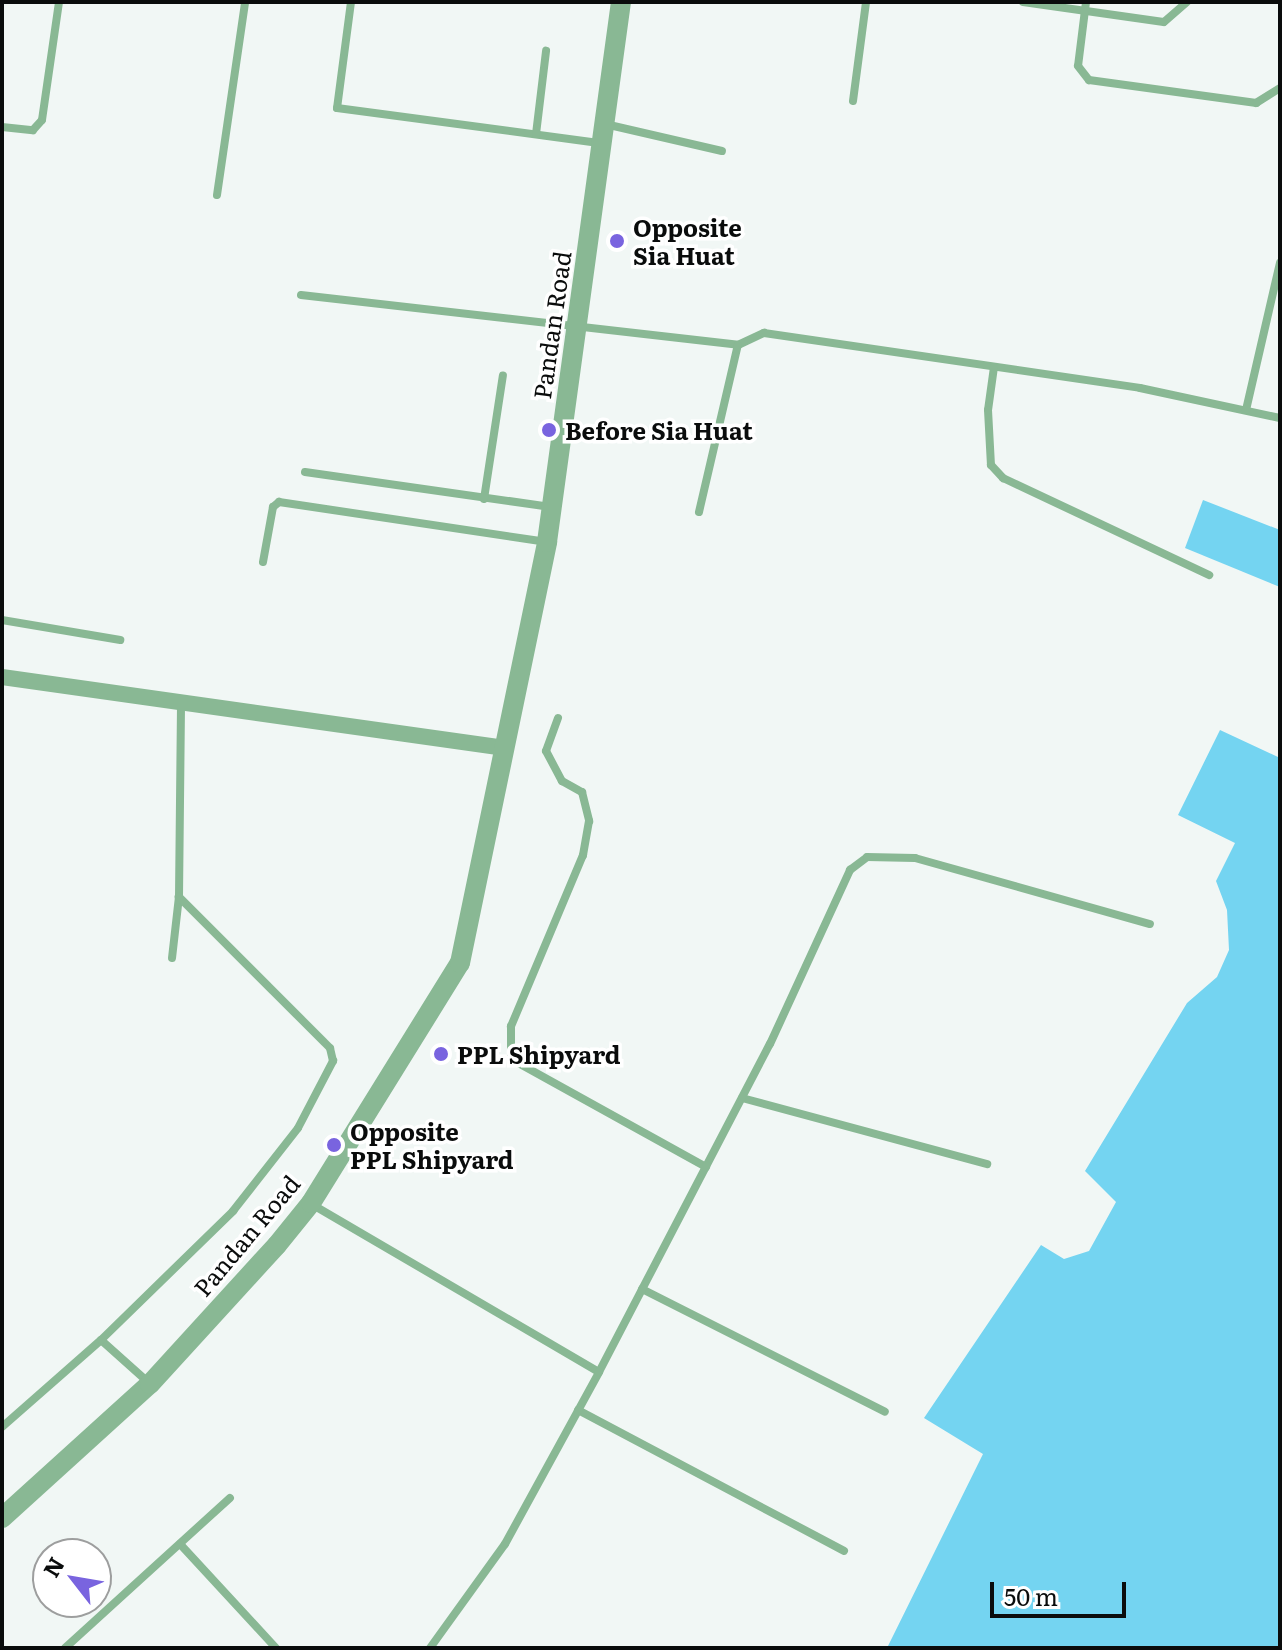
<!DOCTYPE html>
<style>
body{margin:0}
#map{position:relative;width:1282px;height:1650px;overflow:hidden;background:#f1f7f5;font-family:Literata,serif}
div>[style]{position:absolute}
.water>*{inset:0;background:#74d4f1}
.service>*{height:8px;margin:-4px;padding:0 4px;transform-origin:4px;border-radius:4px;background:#89b894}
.minor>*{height:16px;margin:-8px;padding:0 8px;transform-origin:8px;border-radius:8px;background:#89b894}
.tertiary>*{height:20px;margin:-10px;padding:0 10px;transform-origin:10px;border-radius:10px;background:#89b894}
.dots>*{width:22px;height:22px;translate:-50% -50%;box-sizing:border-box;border:4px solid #fff;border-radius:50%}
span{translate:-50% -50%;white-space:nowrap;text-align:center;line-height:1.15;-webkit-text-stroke:7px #fff;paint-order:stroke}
.poi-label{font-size:24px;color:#0a0c0c;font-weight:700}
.left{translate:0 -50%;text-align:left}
.street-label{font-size:24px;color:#0a0c0c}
.frame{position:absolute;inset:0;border:4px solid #0a0c0c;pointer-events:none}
.north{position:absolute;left:32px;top:1538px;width:80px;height:80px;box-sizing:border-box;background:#fff;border:2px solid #9d9e9e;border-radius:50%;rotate:301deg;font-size:22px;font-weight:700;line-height:32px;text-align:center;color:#0a0c0c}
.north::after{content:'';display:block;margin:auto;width:28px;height:36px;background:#7964df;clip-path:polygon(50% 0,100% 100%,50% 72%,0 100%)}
.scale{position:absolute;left:990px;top:1582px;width:136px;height:36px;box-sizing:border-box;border:4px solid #0a0c0c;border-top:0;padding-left:10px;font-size:24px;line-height:28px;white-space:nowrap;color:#0a0c0c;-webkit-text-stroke:6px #fff;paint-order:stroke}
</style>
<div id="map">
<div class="water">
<div style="clip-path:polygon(1203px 500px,1280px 530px,1280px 587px,1185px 548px)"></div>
<div style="clip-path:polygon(1220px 730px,1278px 757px,1280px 753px,1280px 1648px,887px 1648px,983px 1454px,924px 1418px,1041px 1245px,1064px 1259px,1089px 1251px,1116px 1202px,1085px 1171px,1187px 1003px,1217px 977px,1229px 950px,1227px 910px,1216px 881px,1235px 843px,1178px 815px)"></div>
</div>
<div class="service">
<div style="left:351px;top:2px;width:107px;rotate:97.5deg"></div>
<div style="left:337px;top:108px;width:266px;rotate:7.6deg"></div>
<div style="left:1023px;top:2px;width:142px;rotate:8.1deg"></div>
<div style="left:1164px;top:22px;width:30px;rotate:-41deg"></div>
<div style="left:1086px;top:2px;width:64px;rotate:97.1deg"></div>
<div style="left:1078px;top:66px;width:18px;rotate:52deg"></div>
<div style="left:1089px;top:80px;width:169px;rotate:7.8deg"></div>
<div style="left:1256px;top:103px;width:28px;rotate:-32deg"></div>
<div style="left:853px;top:101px;width:100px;rotate:-82.5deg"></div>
<div style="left:605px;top:124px;width:120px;rotate:13deg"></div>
<div style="left:2px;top:127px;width:31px;rotate:6deg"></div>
<div style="left:33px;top:130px;width:13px;rotate:-48deg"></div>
<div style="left:42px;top:120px;width:119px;rotate:-81.8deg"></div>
<div style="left:536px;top:134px;width:84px;rotate:-83.1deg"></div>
<div style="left:217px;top:195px;width:195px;rotate:-81.7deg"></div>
<div style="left:301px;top:295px;width:440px;rotate:6.5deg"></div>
<div style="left:738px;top:345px;width:29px;rotate:-25deg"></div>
<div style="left:764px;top:333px;width:380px;rotate:8.3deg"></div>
<div style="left:1140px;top:388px;width:143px;rotate:12.1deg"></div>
<div style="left:994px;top:367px;width:43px;rotate:97.9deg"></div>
<div style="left:988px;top:410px;width:55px;rotate:86.9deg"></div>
<div style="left:991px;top:465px;width:18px;rotate:47deg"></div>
<div style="left:1003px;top:478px;width:228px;rotate:25.2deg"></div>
<div style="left:1246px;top:410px;width:151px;rotate:-77deg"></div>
<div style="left:305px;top:472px;width:248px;rotate:8.1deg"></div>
<div style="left:484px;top:499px;width:125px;rotate:-81.3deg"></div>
<div style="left:699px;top:512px;width:171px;rotate:-76.9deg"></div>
<div style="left:263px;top:562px;width:56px;rotate:-79.7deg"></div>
<div style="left:273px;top:507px;width:8px;rotate:-40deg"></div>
<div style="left:279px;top:502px;width:271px;rotate:8.5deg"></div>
<div style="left:2px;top:620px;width:120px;rotate:9.6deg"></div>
<div style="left:558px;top:718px;width:35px;rotate:110deg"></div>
<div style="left:546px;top:751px;width:34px;rotate:62deg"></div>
<div style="left:562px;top:781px;width:23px;rotate:29deg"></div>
<div style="left:582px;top:792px;width:30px;rotate:76deg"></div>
<div style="left:589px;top:821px;width:35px;rotate:100deg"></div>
<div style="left:583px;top:855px;width:186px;rotate:112.8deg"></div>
<div style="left:511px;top:1026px;width:33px;rotate:90deg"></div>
<div style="left:511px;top:1059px;width:223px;rotate:29deg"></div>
<div style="left:172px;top:958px;width:61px;rotate:-83.5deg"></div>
<div style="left:179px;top:897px;width:195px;rotate:-89.4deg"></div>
<div style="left:742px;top:1098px;width:254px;rotate:15.1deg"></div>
<div style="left:313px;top:1205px;width:331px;rotate:30.3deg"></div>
<div style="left:642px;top:1289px;width:272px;rotate:26.8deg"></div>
<div style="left:101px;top:1340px;width:63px;rotate:41.8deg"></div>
<div style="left:578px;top:1410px;width:301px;rotate:27.9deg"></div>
<div style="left:2px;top:1427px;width:132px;rotate:-41.3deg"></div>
<div style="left:101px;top:1340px;width:185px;rotate:-44.3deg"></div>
<div style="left:233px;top:1211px;width:105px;rotate:-51.9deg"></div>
<div style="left:298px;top:1128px;width:76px;rotate:-62.4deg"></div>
<div style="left:333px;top:1061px;width:13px;rotate:-103deg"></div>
<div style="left:330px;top:1048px;width:214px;rotate:-135deg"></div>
<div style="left:180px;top:1544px;width:142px;rotate:47.3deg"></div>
<div style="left:65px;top:1648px;width:223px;rotate:-42.3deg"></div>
<div style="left:430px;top:1648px;width:128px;rotate:-54.2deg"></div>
<div style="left:505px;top:1544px;width:196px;rotate:-61.3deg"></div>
<div style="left:599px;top:1372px;width:370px;rotate:-62.5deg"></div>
<div style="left:770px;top:1044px;width:192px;rotate:-65.3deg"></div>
<div style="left:850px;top:870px;width:21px;rotate:-37deg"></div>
<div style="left:867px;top:857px;width:48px;rotate:1.2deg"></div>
<div style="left:915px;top:858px;width:244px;rotate:15.7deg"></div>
</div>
<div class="minor">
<div style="left:2px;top:677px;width:508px;rotate:8.03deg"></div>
</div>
<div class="tertiary">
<div style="left:2px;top:1518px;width:200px;rotate:-42.2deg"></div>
<div style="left:150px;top:1384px;width:188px;rotate:-47.6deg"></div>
<div style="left:277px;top:1245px;width:54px;rotate:-51deg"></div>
<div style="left:311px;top:1203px;width:282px;rotate:-58.2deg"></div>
<div style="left:460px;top:963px;width:430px;rotate:-78.3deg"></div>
<div style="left:547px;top:542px;width:545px;rotate:-82.2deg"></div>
</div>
<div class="dots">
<div style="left:617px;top:241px;background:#7964df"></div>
<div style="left:549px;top:430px;background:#7964df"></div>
<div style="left:441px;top:1054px;background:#7964df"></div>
<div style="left:334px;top:1145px;background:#7964df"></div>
</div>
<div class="poi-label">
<span class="left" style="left:633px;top:241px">Opposite<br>Sia Huat</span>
<span class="left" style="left:565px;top:430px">Before Sia Huat</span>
<span class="left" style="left:457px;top:1054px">PPL Shipyard</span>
<span class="left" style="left:350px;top:1145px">Opposite<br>PPL Shipyard</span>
</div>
<div class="street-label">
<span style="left:551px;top:325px;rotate:-82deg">Pandan Road</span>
<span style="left:246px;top:1235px;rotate:-50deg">Pandan Road</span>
</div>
<div class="frame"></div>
<div class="north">N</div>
<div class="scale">50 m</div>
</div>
